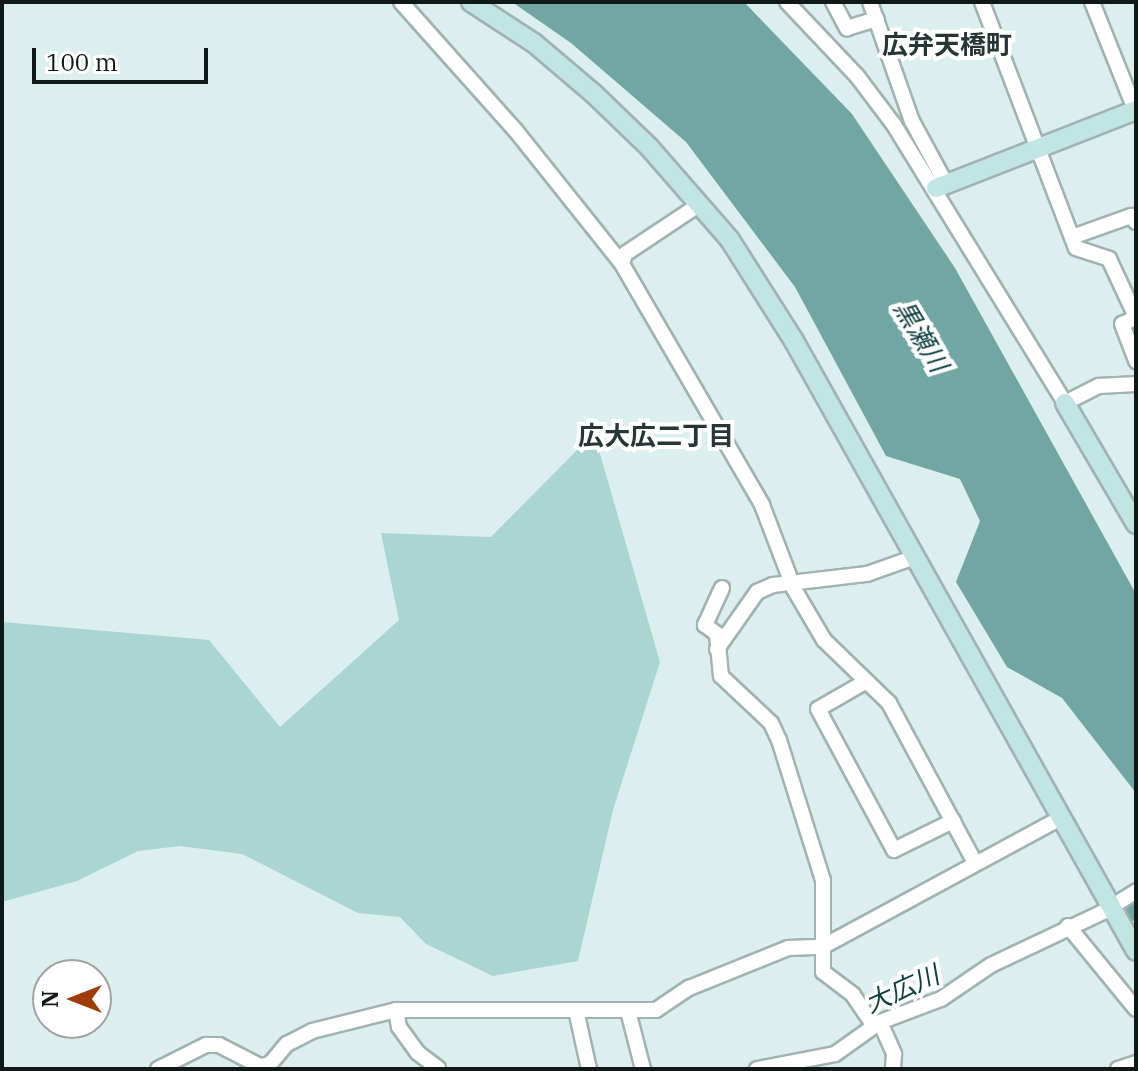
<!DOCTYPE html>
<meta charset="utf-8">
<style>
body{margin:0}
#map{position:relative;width:1138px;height:1071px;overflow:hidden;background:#dbefee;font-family:"IBM Plex Serif","Noto Sans JP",serif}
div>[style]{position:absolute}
.green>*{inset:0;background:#aad5d2}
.water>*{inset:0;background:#71a6a3}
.river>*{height:22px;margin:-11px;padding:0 11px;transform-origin:11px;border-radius:11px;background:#71a6a3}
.roads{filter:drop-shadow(2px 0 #a0b3b2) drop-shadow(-2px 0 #a0b3b2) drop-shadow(0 2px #a0b3b2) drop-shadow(0 -2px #a0b3b2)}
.street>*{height:14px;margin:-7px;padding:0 7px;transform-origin:7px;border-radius:7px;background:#fff}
.secondary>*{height:18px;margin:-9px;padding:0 9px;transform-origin:9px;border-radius:9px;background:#c1e5e3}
span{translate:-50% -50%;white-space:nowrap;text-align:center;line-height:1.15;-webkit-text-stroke:8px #fff;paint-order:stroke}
.neighbourhood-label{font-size:26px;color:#253635;font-weight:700}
.water-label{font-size:26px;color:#0e403f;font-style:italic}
.frame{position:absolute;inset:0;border:4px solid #111918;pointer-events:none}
.north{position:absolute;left:32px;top:959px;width:80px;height:80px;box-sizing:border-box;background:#fff;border:2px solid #a0a3a3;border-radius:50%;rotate:270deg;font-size:22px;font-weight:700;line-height:32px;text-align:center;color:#111918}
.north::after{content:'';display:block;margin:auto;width:28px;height:36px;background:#9f3b05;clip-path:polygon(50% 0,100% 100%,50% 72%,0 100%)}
.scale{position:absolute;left:32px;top:48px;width:176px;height:36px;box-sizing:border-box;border:4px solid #111918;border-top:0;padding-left:10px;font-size:24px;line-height:28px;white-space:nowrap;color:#111918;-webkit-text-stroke:6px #fff;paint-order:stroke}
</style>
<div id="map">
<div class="green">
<div style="clip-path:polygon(594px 433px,660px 662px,613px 810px,578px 961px,493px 976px,426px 944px,400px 917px,358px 913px,242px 854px,180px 846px,138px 851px,77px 881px,2px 902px,2px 622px,209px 640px,280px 727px,399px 620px,381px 533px,491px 537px)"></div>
</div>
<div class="water">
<div style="clip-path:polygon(512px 2px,744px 2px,852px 114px,955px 268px,1136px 594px,1136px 793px,1062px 698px,1007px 667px,956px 582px,980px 521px,960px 479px,886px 456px,795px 287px,686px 142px,571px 43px)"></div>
</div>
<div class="river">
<div style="left:1125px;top:912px;width:12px;rotate:-20deg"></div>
</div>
<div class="roads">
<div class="street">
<div style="left:401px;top:2px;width:173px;rotate:48.3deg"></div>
<div style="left:516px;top:131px;width:170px;rotate:51.4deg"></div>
<div style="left:787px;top:2px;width:102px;rotate:46.6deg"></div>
<div style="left:857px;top:76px;width:61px;rotate:52.9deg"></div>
<div style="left:894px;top:125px;width:326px;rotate:58.4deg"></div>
<div style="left:1065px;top:403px;width:38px;rotate:-27deg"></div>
<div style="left:1099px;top:386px;width:37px;rotate:-3deg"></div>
<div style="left:833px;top:2px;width:30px;rotate:62deg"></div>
<div style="left:847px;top:28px;width:31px;rotate:-17deg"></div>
<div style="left:870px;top:2px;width:126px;rotate:70.6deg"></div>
<div style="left:912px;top:121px;width:69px;rotate:61.6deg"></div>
<div style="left:982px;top:2px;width:263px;rotate:69.1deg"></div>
<div style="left:1076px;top:248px;width:35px;rotate:18deg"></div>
<div style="left:1109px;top:259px;width:64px;rotate:65deg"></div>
<div style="left:1092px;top:2px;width:118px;rotate:68.2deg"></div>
<div style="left:700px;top:204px;width:90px;rotate:146.3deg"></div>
<div style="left:625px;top:254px;width:10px;rotate:107deg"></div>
<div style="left:622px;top:264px;width:279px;rotate:59.8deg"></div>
<div style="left:762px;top:505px;width:90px;rotate:69.1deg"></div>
<div style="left:794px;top:589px;width:59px;rotate:59.5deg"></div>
<div style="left:824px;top:640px;width:91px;rotate:44.1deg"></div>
<div style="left:889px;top:703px;width:182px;rotate:61.7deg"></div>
<div style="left:1072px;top:237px;width:63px;rotate:-19.6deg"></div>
<div style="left:1131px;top:216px;width:8px;rotate:50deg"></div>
<div style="left:1135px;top:318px;width:14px;rotate:155deg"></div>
<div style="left:1122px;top:324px;width:40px;rotate:69deg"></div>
<div style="left:722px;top:588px;width:41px;rotate:114.7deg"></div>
<div style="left:705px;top:625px;width:15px;rotate:37deg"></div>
<div style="left:717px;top:634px;width:42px;rotate:84.6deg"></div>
<div style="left:721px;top:676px;width:69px;rotate:43.2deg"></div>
<div style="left:771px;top:723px;width:19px;rotate:65deg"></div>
<div style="left:779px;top:740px;width:147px;rotate:72.6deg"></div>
<div style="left:823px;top:880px;width:92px;rotate:90deg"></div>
<div style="left:823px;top:972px;width:38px;rotate:37deg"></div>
<div style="left:853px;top:995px;width:37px;rotate:56deg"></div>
<div style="left:717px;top:649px;width:70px;rotate:-54.9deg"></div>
<div style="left:757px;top:592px;width:17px;rotate:-24deg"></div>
<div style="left:773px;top:585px;width:95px;rotate:-6.7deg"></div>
<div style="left:867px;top:574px;width:51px;rotate:-19.5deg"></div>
<div style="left:865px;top:682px;width:54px;rotate:150.1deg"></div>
<div style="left:818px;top:709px;width:160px;rotate:61.7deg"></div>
<div style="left:894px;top:850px;width:66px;rotate:-26.2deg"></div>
<div style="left:1068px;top:926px;width:107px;rotate:50.7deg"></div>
<div style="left:396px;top:1010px;width:17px;rotate:80deg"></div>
<div style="left:399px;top:1027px;width:32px;rotate:54deg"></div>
<div style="left:418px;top:1053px;width:25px;rotate:37deg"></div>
<div style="left:576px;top:1010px;width:60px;rotate:77.6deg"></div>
<div style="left:628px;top:1011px;width:60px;rotate:75.5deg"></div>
<div style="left:880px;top:1022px;width:35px;rotate:66deg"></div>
<div style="left:894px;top:1054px;width:15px;rotate:94deg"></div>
<div style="left:158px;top:1069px;width:54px;rotate:-26.6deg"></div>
<div style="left:206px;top:1045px;width:13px"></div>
<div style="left:219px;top:1045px;width:46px;rotate:27.1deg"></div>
<div style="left:260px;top:1066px;width:10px;rotate:-11deg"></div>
<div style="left:270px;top:1064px;width:26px;rotate:-50deg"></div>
<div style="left:287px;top:1044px;width:28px;rotate:-27deg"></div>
<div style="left:312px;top:1031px;width:87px;rotate:-14deg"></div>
<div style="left:396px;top:1010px;width:260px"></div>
<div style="left:656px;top:1010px;width:40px;rotate:-34deg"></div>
<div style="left:689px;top:988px;width:107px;rotate:-22deg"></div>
<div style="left:788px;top:948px;width:34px;rotate:-2deg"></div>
<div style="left:822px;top:947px;width:272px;rotate:-28.4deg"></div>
<div style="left:757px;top:1069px;width:79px;rotate:-10.9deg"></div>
<div style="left:835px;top:1054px;width:55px;rotate:-35.4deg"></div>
<div style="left:880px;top:1022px;width:65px;rotate:-20.7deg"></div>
<div style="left:941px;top:999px;width:60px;rotate:-34.2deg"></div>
<div style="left:991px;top:965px;width:124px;rotate:-25.3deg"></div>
<div style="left:1103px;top:912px;width:39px;rotate:-32deg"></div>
<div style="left:1118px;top:1069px;width:19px;rotate:-18deg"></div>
</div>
<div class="secondary">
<div style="left:471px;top:2px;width:75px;rotate:33.1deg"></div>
<div style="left:534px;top:43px;width:79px;rotate:40.4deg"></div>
<div style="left:594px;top:94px;width:76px;rotate:43.9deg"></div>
<div style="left:649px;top:147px;width:123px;rotate:48.9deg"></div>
<div style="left:730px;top:240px;width:120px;rotate:57.6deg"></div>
<div style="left:794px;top:341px;width:699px;rotate:60.72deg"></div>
<div style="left:936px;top:188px;width:215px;rotate:-21.3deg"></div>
<div style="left:1065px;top:403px;width:140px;rotate:59.6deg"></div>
</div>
</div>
<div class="neighbourhood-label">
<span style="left:947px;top:45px">広弁天橋町</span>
<span style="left:656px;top:436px">広大広二丁目</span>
</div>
<div class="water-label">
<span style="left:921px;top:336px;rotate:59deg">黒瀬川</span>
<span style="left:902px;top:989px;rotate:-24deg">大広川</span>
</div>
<div class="frame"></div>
<div class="north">N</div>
<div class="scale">100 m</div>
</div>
